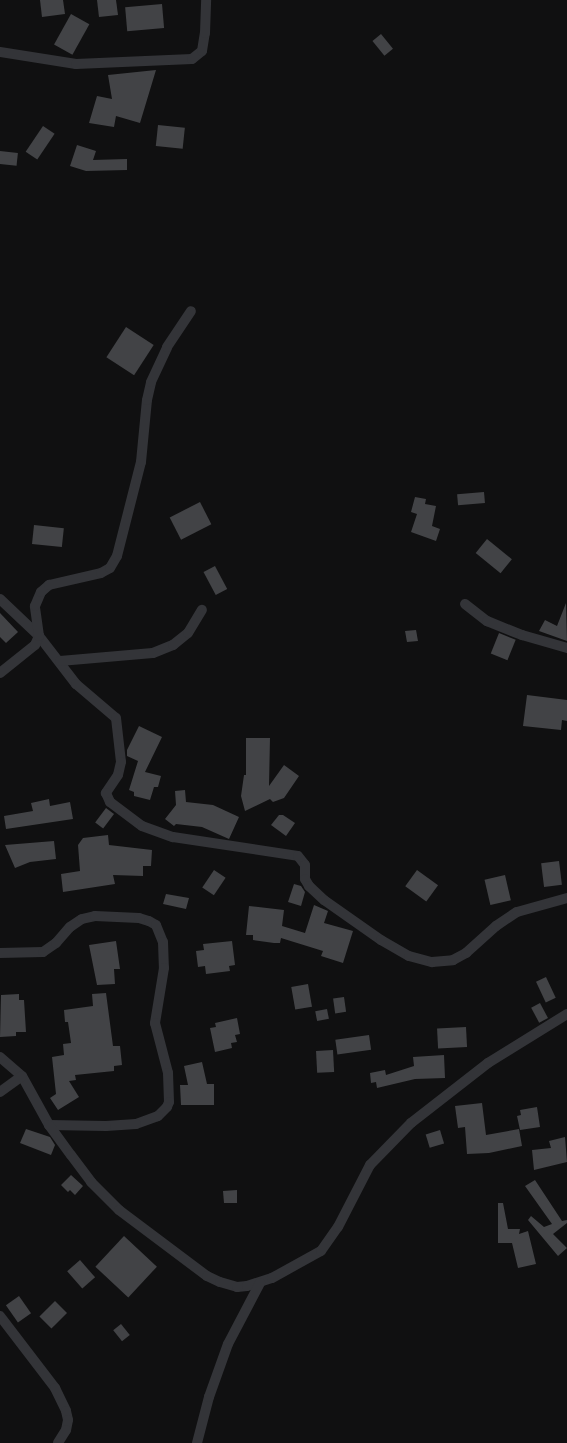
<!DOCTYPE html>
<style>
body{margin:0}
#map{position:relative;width:567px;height:1443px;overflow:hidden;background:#101011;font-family:"Source Sans 3",sans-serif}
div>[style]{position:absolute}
.building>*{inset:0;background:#424346;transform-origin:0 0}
.street>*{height:10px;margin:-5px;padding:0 5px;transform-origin:5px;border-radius:5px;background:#333438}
span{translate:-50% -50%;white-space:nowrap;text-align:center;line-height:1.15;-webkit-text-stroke:5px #0b0b0c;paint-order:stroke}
</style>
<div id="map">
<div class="building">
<div style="clip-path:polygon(40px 0,63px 0,65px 14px,42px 17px)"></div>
<div style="clip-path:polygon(97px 0,116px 0,118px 15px,99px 17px)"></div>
<div style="left:162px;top:4px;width:24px;height:37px;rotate:85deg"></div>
<div style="left:71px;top:14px;width:21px;height:35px;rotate:29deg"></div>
<div style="left:381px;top:34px;width:19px;height:11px;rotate:51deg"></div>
<div style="clip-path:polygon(156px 70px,140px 123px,116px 116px,114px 127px,89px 123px,97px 96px,112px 99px,108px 75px)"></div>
<div style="left:158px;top:125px;width:27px;height:21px;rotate:6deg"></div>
<div style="left:43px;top:126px;width:14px;height:31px;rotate:34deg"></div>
<div style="clip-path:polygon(77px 145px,96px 151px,93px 160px,127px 159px,127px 170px,86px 171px,70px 166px)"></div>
<div style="left:0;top:151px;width:18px;height:13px;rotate:6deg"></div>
<div style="left:126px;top:327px;width:33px;height:36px;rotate:33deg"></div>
<div style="left:484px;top:492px;width:11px;height:27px;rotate:85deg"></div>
<div style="clip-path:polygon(415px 497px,426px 499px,425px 504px,436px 506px,432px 526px,440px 529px,436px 541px,411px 532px,417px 514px,411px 512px)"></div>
<div style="left:200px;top:502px;width:25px;height:34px;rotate:63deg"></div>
<div style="left:34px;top:525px;width:30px;height:19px;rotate:6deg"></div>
<div style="left:487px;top:539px;width:32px;height:18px;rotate:39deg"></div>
<div style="left:215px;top:566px;width:26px;height:13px;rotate:62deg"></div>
<div style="clip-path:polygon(566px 603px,567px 641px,539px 631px,545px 620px,557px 626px)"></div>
<div style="clip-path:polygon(0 613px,18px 632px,6px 643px,0 637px)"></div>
<div style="clip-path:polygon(416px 630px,418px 641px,407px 642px,405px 631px)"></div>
<div style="left:499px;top:633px;width:18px;height:22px;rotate:22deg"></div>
<div style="clip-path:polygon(527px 695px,567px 700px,567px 721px,562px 720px,561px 730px,523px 726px)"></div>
<div style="clip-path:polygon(139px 726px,162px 737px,145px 772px,161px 776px,158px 787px,154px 787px,150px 800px,134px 796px,134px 792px,129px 790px,138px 761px,127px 756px,127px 750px)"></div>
<div style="clip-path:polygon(246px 738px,270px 738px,269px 786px,284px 765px,299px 776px,284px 798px,273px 802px,270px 799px,245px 811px,241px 796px,244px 775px,246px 775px)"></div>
<div style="clip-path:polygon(185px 790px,186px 802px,213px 805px,239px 817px,229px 839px,202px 827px,176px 824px,174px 826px,165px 819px,176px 805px,175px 791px)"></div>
<div style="clip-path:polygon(49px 799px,50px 806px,70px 802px,73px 819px,6px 829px,4px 816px,33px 811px,31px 803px)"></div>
<div style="left:106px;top:808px;width:10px;height:18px;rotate:37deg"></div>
<div style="clip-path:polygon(279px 815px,283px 815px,295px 823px,286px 836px,271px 825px)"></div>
<div style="clip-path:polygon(108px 835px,109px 845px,152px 850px,151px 866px,143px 866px,143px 876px,113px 875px,115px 884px,63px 892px,61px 874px,80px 871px,78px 845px,83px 838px)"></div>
<div style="clip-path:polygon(54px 841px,56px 859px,30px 862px,15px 868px,5px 845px)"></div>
<div style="left:559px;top:861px;width:24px;height:18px;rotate:83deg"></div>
<div style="left:214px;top:870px;width:14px;height:21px;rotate:34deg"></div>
<div style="left:417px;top:870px;width:26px;height:20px;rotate:36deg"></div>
<div style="left:505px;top:875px;width:26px;height:21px;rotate:77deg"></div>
<div style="clip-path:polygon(294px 884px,301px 886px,305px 892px,301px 906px,288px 902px)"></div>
<div style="clip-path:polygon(166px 894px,189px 898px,186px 909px,163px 904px)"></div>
<div style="clip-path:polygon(314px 905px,328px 911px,324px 923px,353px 931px,343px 963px,321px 956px,323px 951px,281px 938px,280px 943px,274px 943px,253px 940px,253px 935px,246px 935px,249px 906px,284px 910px,282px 926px,305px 933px)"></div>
<div style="clip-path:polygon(116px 941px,120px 969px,114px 969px,115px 984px,97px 985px,89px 945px)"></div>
<div style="clip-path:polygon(232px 941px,235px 965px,229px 966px,230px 971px,206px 974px,205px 966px,198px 967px,196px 951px,204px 950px,203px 944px)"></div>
<div style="left:546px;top:977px;width:23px;height:11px;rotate:65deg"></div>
<div style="left:308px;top:984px;width:23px;height:17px;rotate:80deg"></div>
<div style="clip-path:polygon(106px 993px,113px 1046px,120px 1046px,122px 1065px,114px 1066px,114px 1071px,75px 1075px,76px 1080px,69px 1081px,79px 1097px,58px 1110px,50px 1098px,56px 1094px,52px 1057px,64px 1055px,63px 1044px,71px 1043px,68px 1022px,65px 1022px,64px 1010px,93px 1006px,92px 994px)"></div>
<div style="clip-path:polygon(19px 994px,19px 1000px,24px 1000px,26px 1032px,16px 1032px,16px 1036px,0 1037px,1px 995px)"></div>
<div style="left:344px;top:997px;width:15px;height:11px;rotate:82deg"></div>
<div style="left:540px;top:1003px;width:17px;height:10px;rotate:62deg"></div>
<div style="left:327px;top:1009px;width:10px;height:12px;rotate:79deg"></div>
<div style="clip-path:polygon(237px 1018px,240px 1034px,235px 1035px,237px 1042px,231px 1043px,232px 1048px,215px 1052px,210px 1028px,216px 1027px,215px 1023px)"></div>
<div style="left:466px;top:1027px;width:20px;height:29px;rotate:87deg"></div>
<div style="left:369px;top:1035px;width:15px;height:34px;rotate:82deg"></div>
<div style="left:333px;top:1050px;width:22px;height:17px;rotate:87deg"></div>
<div style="clip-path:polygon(444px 1055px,445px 1078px,415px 1079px,377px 1088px,376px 1082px,371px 1083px,370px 1073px,385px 1070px,386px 1075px,414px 1066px,413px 1057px)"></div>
<div style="clip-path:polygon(202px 1062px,207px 1084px,214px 1084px,214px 1105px,181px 1105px,180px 1085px,188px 1085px,184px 1066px)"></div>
<div style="clip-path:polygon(482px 1103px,486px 1135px,519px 1129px,522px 1146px,489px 1153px,467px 1154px,465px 1127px,458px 1128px,455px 1106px)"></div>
<div style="clip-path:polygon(537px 1107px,540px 1127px,520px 1130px,517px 1116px,521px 1115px,520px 1110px)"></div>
<div style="clip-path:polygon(26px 1129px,50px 1137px,55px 1145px,51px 1155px,20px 1143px)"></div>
<div style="left:440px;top:1130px;width:14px;height:15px;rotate:73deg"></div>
<div style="clip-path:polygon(565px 1137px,567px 1162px,534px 1170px,532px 1150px,551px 1148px,549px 1141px)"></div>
<div style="clip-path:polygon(71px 1175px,83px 1186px,75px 1195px,70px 1190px,68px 1192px,61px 1185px)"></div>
<div style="clip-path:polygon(535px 1180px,562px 1221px,567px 1220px,567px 1223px,553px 1234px,567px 1248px,558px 1256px,528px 1220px,531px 1216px,544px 1227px,552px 1224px,525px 1186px)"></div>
<div style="clip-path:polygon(237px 1190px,237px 1203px,224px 1203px,223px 1191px)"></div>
<div style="clip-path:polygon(498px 1203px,503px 1203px,508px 1229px,520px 1229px,519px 1234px,528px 1231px,536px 1264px,518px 1268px,512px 1243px,498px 1243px)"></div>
<div style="left:124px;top:1236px;width:45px;height:42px;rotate:43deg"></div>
<div style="left:80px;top:1260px;width:23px;height:17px;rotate:49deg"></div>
<div style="left:19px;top:1296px;width:21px;height:16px;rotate:55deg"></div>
<div style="left:55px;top:1301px;width:17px;height:22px;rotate:45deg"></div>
<div style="left:121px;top:1324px;width:14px;height:10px;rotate:51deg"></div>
</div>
<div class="street">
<div style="left:0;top:52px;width:77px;rotate:9deg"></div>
<div style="left:76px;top:64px;width:116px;rotate:-2.5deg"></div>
<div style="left:192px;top:59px;width:13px;rotate:-39deg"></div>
<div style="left:202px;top:51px;width:18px;rotate:-81deg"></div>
<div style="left:205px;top:33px;width:33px;rotate:-88deg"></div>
<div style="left:0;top:599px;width:54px;rotate:43.5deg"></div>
<div style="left:39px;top:636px;width:61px;rotate:52.4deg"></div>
<div style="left:76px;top:684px;width:52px;rotate:40.4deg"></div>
<div style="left:116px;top:718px;width:44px;rotate:83.5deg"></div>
<div style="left:121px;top:762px;width:13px;rotate:103deg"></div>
<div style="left:118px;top:775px;width:22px;rotate:124deg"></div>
<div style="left:106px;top:793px;width:10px;rotate:66deg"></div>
<div style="left:110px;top:802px;width:40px;rotate:37deg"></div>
<div style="left:142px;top:826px;width:33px;rotate:20deg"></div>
<div style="left:173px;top:837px;width:126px;rotate:8.6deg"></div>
<div style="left:298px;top:856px;width:11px;rotate:52deg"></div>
<div style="left:305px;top:865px;width:14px;rotate:90deg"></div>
<div style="left:305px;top:879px;width:8px;rotate:60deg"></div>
<div style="left:309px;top:886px;width:21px;rotate:43deg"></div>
<div style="left:324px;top:900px;width:70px;rotate:35.1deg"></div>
<div style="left:381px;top:940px;width:32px;rotate:30deg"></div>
<div style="left:409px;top:956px;width:24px;rotate:15deg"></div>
<div style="left:432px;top:962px;width:21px;rotate:-5deg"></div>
<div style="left:453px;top:960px;width:15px;rotate:-28deg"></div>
<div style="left:466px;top:953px;width:40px;rotate:-42deg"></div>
<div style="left:496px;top:926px;width:25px;rotate:-34deg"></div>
<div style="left:517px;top:912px;width:52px;rotate:-15.6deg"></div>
<div style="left:465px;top:604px;width:28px;rotate:38deg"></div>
<div style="left:487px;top:621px;width:38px;rotate:22deg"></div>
<div style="left:522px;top:635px;width:47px;rotate:16.1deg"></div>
<div style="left:60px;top:661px;width:93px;rotate:-4.9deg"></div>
<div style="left:153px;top:653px;width:22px;rotate:-22deg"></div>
<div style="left:173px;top:645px;width:19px;rotate:-39deg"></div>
<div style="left:188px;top:633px;width:27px;rotate:-59deg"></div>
<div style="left:0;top:673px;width:45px;rotate:-38.7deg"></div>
<div style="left:35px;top:645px;width:10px;rotate:-66deg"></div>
<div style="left:39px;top:636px;width:30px;rotate:-98deg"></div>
<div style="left:35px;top:606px;width:15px;rotate:-67deg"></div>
<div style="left:41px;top:592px;width:11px;rotate:-41deg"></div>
<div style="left:49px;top:585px;width:53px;rotate:-13deg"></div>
<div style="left:101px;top:573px;width:10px;rotate:-29deg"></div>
<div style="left:110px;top:568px;width:14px;rotate:-60deg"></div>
<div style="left:117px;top:556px;width:97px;rotate:-75.7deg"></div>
<div style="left:141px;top:462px;width:62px;rotate:-84.5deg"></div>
<div style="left:147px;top:400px;width:18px;rotate:-77deg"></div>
<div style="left:151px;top:382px;width:38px;rotate:-65deg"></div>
<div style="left:167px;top:347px;width:43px;rotate:-56.3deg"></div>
<div style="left:0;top:953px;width:43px;rotate:-1.3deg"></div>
<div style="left:43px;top:952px;width:16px;rotate:-35deg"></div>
<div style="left:56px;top:943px;width:21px;rotate:-49deg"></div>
<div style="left:70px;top:927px;width:14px;rotate:-34deg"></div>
<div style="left:82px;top:919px;width:13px;rotate:-13deg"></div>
<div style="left:95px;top:916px;width:44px;rotate:2.6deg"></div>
<div style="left:139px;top:918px;width:10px;rotate:17deg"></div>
<div style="left:149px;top:921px;width:8px;rotate:30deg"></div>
<div style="left:156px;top:925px;width:18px;rotate:68deg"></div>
<div style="left:163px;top:942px;width:26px;rotate:88deg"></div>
<div style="left:164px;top:968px;width:56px;rotate:99.3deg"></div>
<div style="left:155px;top:1023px;width:52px;rotate:75.4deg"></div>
<div style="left:168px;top:1073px;width:29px;rotate:88deg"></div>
<div style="left:169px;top:1102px;width:5px;rotate:112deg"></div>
<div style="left:167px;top:1107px;width:13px;rotate:135deg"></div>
<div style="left:158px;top:1116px;width:23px;rotate:160deg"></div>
<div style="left:136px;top:1124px;width:30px;rotate:176deg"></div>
<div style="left:106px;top:1126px;width:57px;rotate:-179deg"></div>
<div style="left:0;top:1057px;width:29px;rotate:41deg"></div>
<div style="left:22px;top:1076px;width:56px;rotate:61.1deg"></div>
<div style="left:49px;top:1125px;width:37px;rotate:54deg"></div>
<div style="left:71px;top:1155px;width:34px;rotate:53deg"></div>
<div style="left:91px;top:1182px;width:40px;rotate:45deg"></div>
<div style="left:119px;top:1210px;width:110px;rotate:36.9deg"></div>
<div style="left:207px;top:1276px;width:14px;rotate:25deg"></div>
<div style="left:220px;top:1282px;width:18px;rotate:16deg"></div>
<div style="left:237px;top:1287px;width:10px;rotate:-6deg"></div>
<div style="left:247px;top:1286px;width:26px;rotate:-18deg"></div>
<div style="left:272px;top:1278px;width:56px;rotate:-28.9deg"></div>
<div style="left:321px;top:1251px;width:29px;rotate:-55deg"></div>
<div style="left:338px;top:1227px;width:70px;rotate:-62.7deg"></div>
<div style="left:370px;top:1165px;width:59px;rotate:-45.7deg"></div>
<div style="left:411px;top:1123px;width:98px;rotate:-37.9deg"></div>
<div style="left:488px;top:1063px;width:93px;rotate:-31.8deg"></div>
<div style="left:0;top:1092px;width:27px;rotate:-36deg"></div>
<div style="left:0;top:1316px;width:91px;rotate:52.6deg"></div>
<div style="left:55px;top:1388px;width:25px;rotate:64deg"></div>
<div style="left:66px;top:1411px;width:9px;rotate:77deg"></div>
<div style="left:68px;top:1420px;width:10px;rotate:101deg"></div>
<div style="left:66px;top:1430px;width:15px;rotate:122deg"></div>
<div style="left:197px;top:1443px;width:48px;rotate:-75.4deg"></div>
<div style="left:209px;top:1397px;width:56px;rotate:-70.3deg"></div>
<div style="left:228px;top:1344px;width:69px;rotate:-62.3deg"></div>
</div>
</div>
